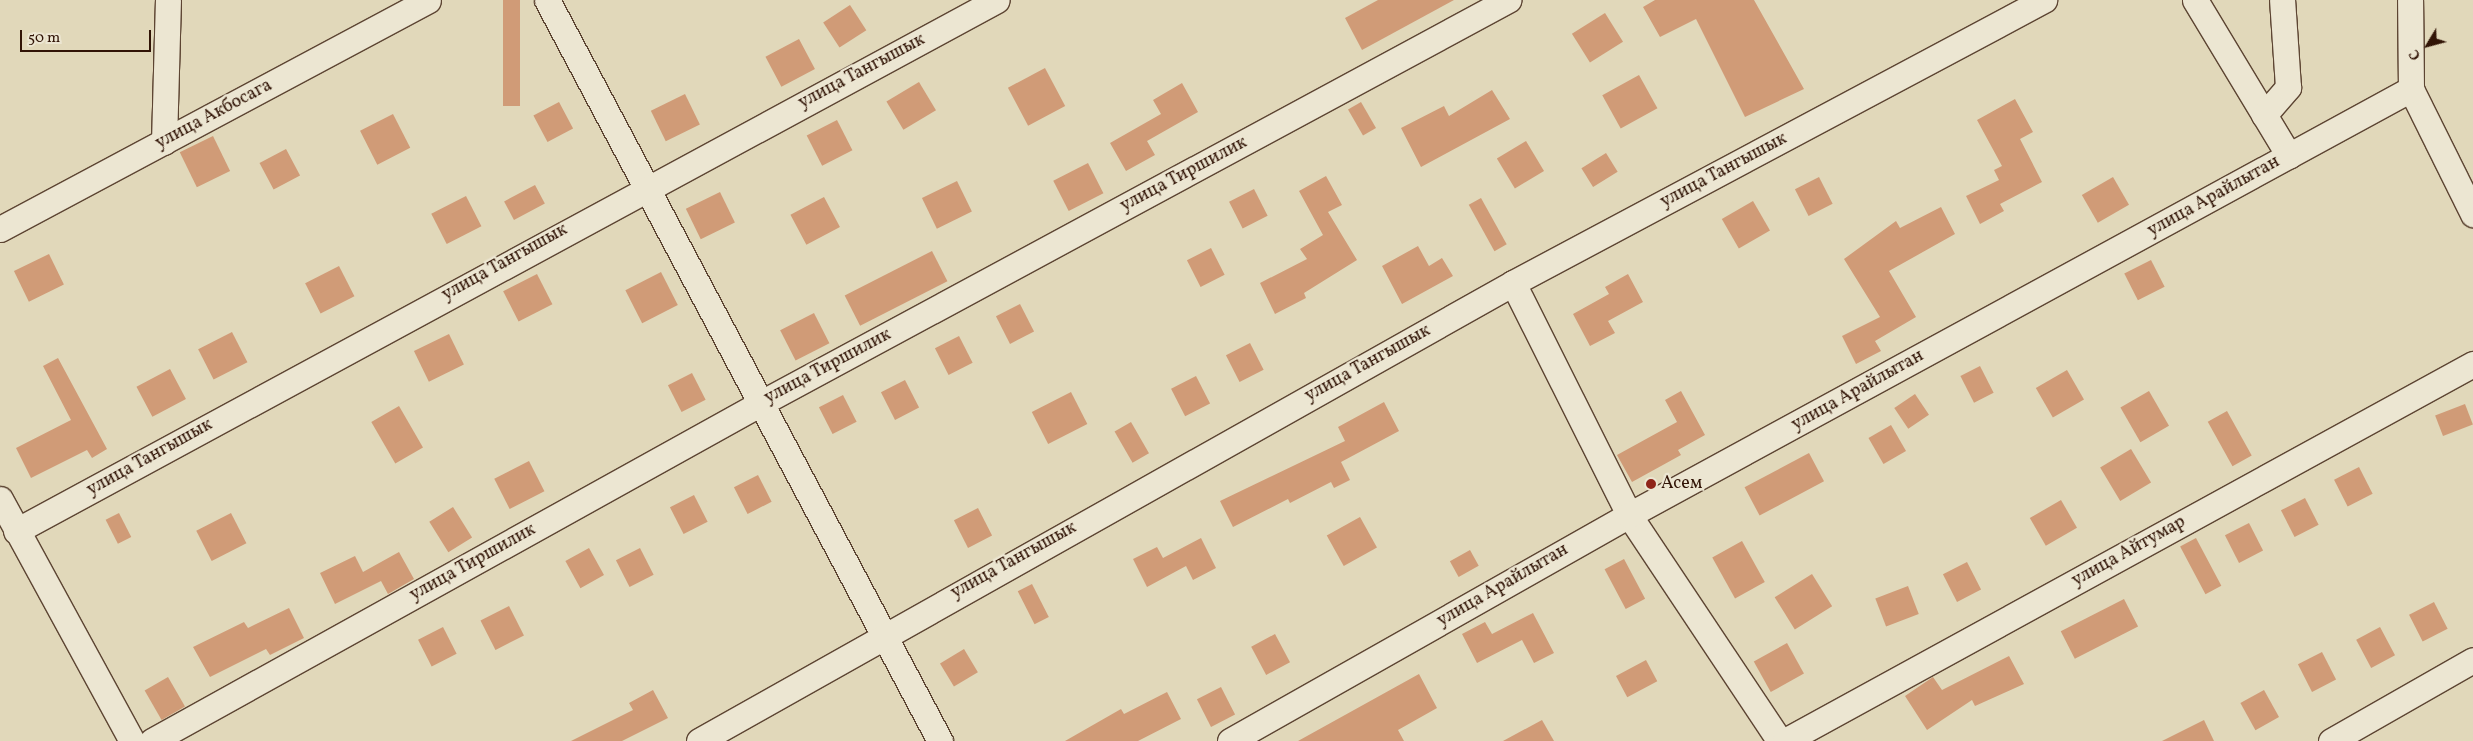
<!DOCTYPE html>
<meta charset="utf-8">
<style>
body{margin:0}
#map{position:relative;width:2473px;height:741px;overflow:hidden;background:#e1d8ba;font-family:Vollkorn,serif}
div>[style]{position:absolute}
.building>*{inset:0;background:#d09b77;transform-origin:0 0}
.roads{filter:drop-shadow(1px 0 #5d4533) drop-shadow(-1px 0 #5d4533) drop-shadow(0 1px #5d4533) drop-shadow(0 -1px #5d4533)}
.minor>*{height:25px;margin:-12.5px;padding:0 12.5px;transform-origin:12.5px;border-radius:12.5px;background:#ece6d2}
.dots>*{width:14px;height:14px;translate:-50% -50%;box-sizing:border-box;border:2px solid #ece6d2;border-radius:50%}
span{translate:-50% -50%;white-space:nowrap;text-align:center;line-height:1.15;-webkit-text-stroke:4.5px #ece6d2;paint-order:stroke}
.street-label{font-size:18px;color:#311406}
.poi-label{font-size:18px;color:#311406}
.left{translate:0 -50%;text-align:left}
.north{position:absolute;left:2403px;top:20px;width:50px;height:50px;-webkit-text-stroke:4px #ece6d2;paint-order:stroke;rotate:233deg;font-size:14px;font-weight:700;line-height:20px;text-align:center;color:#311406}
.north::after{content:'';display:block;margin:auto;width:18px;height:22px;background:#311406;clip-path:polygon(50% 0,100% 100%,50% 72%,0 100%)}
.scale{position:absolute;left:20px;top:30px;width:131px;height:22px;box-sizing:border-box;border:2px solid #311406;border-top:0;padding-left:6px;font-size:15px;line-height:18px;white-space:nowrap;color:#311406;-webkit-text-stroke:4px #ece6d2;paint-order:stroke}
</style>
<div id="map">
<div class="building">
<div style="left:503px;top:0;width:17px;height:106px"></div>
<div style="clip-path:polygon(1378px 0,1454px 0,1362px 50px,1345px 18px)"></div>
<div style="clip-path:polygon(1655px 0,1754px 0,1804px 89px,1745px 117px,1696px 19px,1660px 37px,1643px 7px)"></div>
<div style="left:850px;top:5px;width:30px;height:32px;rotate:57deg"></div>
<div style="left:1605px;top:13px;width:34px;height:39px;rotate:58deg"></div>
<div style="left:799px;top:39px;width:34px;height:38px;rotate:62deg"></div>
<div style="left:1045px;top:68px;width:43px;height:42px;rotate:62deg"></div>
<div style="left:1639px;top:75px;width:38px;height:42px;rotate:61deg"></div>
<div style="left:919px;top:82px;width:33px;height:38px;rotate:59deg"></div>
<div style="clip-path:polygon(1182px 83px,1198px 112px,1147px 141px,1155px 155px,1126px 171px,1110px 143px,1161px 114px,1153px 100px)"></div>
<div style="clip-path:polygon(1492px 90px,1510px 119px,1421px 167px,1401px 128px,1444px 106px,1449px 116px)"></div>
<div style="left:685px;top:94px;width:34px;height:38px;rotate:64deg"></div>
<div style="clip-path:polygon(2015px 99px,2033px 132px,2020px 139px,2042px 182px,2000px 204px,2004px 211px,1980px 224px,1966px 196px,1999px 180px,1994px 170px,2002px 166px,1977px 120px)"></div>
<div style="left:559px;top:102px;width:30px;height:29px;rotate:62deg"></div>
<div style="left:1361px;top:102px;width:30px;height:15px;rotate:60deg"></div>
<div style="left:393px;top:114px;width:38px;height:37px;rotate:63deg"></div>
<div style="left:837px;top:120px;width:34px;height:34px;rotate:63deg"></div>
<div style="left:213px;top:136px;width:39px;height:37px;rotate:64deg"></div>
<div style="left:1526px;top:141px;width:35px;height:34px;rotate:59deg"></div>
<div style="left:286px;top:149px;width:30px;height:30px;rotate:62deg"></div>
<div style="left:1606px;top:153px;width:22px;height:29px;rotate:58deg"></div>
<div style="left:1088px;top:163px;width:34px;height:39px;rotate:63deg"></div>
<div style="clip-path:polygon(1326px 176px,1342px 205px,1328px 212px,1357px 260px,1304px 293px,1306px 298px,1275px 314px,1260px 283px,1307px 259px,1300px 249px,1323px 235px,1299px 191px)"></div>
<div style="left:1819px;top:177px;width:30px;height:27px;rotate:63deg"></div>
<div style="left:2113px;top:177px;width:32px;height:36px;rotate:60deg"></div>
<div style="left:957px;top:181px;width:34px;height:39px;rotate:64deg"></div>
<div style="left:535px;top:185px;width:21px;height:35px;rotate:62deg"></div>
<div style="left:1254px;top:189px;width:30px;height:28px;rotate:63deg"></div>
<div style="left:720px;top:192px;width:34px;height:38px;rotate:64deg"></div>
<div style="left:466px;top:196px;width:34px;height:39px;rotate:63deg"></div>
<div style="left:824px;top:197px;width:34px;height:38px;rotate:62deg"></div>
<div style="left:1481px;top:198px;width:53px;height:14px;rotate:61deg"></div>
<div style="left:1753px;top:201px;width:34px;height:36px;rotate:60deg"></div>
<div style="clip-path:polygon(1941px 207px,1955px 234px,1889px 271px,1916px 317px,1875px 341px,1881px 351px,1856px 364px,1842px 336px,1880px 317px,1844px 259px,1896px 221px,1900px 228px)"></div>
<div style="clip-path:polygon(1418px 246px,1429px 266px,1442px 258px,1453px 276px,1402px 304px,1382px 266px)"></div>
<div style="left:1211px;top:248px;width:30px;height:27px;rotate:63deg"></div>
<div style="left:932px;top:251px;width:34px;height:98px;rotate:63deg"></div>
<div style="left:49px;top:254px;width:34px;height:39px;rotate:64deg"></div>
<div style="left:2151px;top:260px;width:30px;height:30px;rotate:63deg"></div>
<div style="left:339px;top:266px;width:34px;height:38px;rotate:63deg"></div>
<div style="left:661px;top:272px;width:37px;height:40px;rotate:63deg"></div>
<div style="left:537px;top:274px;width:34px;height:38px;rotate:63deg"></div>
<div style="clip-path:polygon(1628px 274px,1643px 302px,1608px 321px,1615px 333px,1590px 346px,1573px 314px,1609px 294px,1605px 287px)"></div>
<div style="left:1020px;top:304px;width:31px;height:27px;rotate:63deg"></div>
<div style="left:814px;top:313px;width:34px;height:38px;rotate:63deg"></div>
<div style="left:232px;top:332px;width:34px;height:38px;rotate:63deg"></div>
<div style="left:449px;top:334px;width:34px;height:39px;rotate:64deg"></div>
<div style="left:959px;top:336px;width:30px;height:27px;rotate:63deg"></div>
<div style="left:1250px;top:343px;width:30px;height:27px;rotate:63deg"></div>
<div style="clip-path:polygon(58px 358px,107px 449px,92px 458px,87px 450px,31px 478px,16px 448px,71px 420px,43px 366px)"></div>
<div style="left:1980px;top:366px;width:30px;height:22px;rotate:63deg"></div>
<div style="left:170px;top:369px;width:34px;height:38px;rotate:62deg"></div>
<div style="left:2067px;top:370px;width:34px;height:36px;rotate:60deg"></div>
<div style="left:692px;top:373px;width:30px;height:27px;rotate:63deg"></div>
<div style="left:1196px;top:376px;width:31px;height:28px;rotate:63deg"></div>
<div style="left:905px;top:380px;width:31px;height:27px;rotate:63deg"></div>
<div style="clip-path:polygon(1681px 391px,1705px 435px,1678px 450px,1681px 455px,1632px 482px,1617px 455px,1677px 422px,1665px 400px)"></div>
<div style="left:2149px;top:391px;width:40px;height:33px;rotate:60deg"></div>
<div style="left:1071px;top:392px;width:36px;height:44px;rotate:63deg"></div>
<div style="left:1915px;top:394px;width:25px;height:25px;rotate:56deg"></div>
<div style="left:843px;top:395px;width:30px;height:27px;rotate:63deg"></div>
<div style="clip-path:polygon(1384px 402px,1399px 431px,1341px 462px,1350px 480px,1334px 488px,1331px 482px,1290px 503px,1288px 499px,1233px 527px,1220px 501px,1345px 441px,1338px 427px)"></div>
<div style="left:2465px;top:404px;width:22px;height:32px;rotate:69deg"></div>
<div style="left:399px;top:406px;width:48px;height:32px;rotate:60deg"></div>
<div style="left:2227px;top:411px;width:51px;height:22px;rotate:61deg"></div>
<div style="left:1131px;top:422px;width:36px;height:19px;rotate:60deg"></div>
<div style="left:1891px;top:425px;width:30px;height:26px;rotate:60deg"></div>
<div style="left:2131px;top:449px;width:39px;height:36px;rotate:59deg"></div>
<div style="left:1809px;top:453px;width:32px;height:73px;rotate:62deg"></div>
<div style="left:529px;top:461px;width:34px;height:39px;rotate:63deg"></div>
<div style="left:2359px;top:467px;width:30px;height:28px;rotate:63deg"></div>
<div style="left:758px;top:475px;width:30px;height:27px;rotate:63deg"></div>
<div style="left:694px;top:495px;width:30px;height:27px;rotate:63deg"></div>
<div style="left:2305px;top:498px;width:30px;height:27px;rotate:63deg"></div>
<div style="left:2061px;top:500px;width:32px;height:36px;rotate:60deg"></div>
<div style="left:453px;top:507px;width:36px;height:28px;rotate:58deg"></div>
<div style="left:978px;top:508px;width:31px;height:27px;rotate:63deg"></div>
<div style="left:119px;top:513px;width:27px;height:15px;rotate:63deg"></div>
<div style="left:231px;top:513px;width:34px;height:39px;rotate:63deg"></div>
<div style="left:1360px;top:517px;width:35px;height:38px;rotate:61deg"></div>
<div style="left:2249px;top:523px;width:31px;height:27px;rotate:63deg"></div>
<div style="clip-path:polygon(1201px 538px,1216px 568px,1193px 580px,1186px 566px,1147px 587px,1133px 559px,1157px 547px,1163px 558px)"></div>
<div style="left:2196px;top:538px;width:54px;height:18px;rotate:62deg"></div>
<div style="left:1742px;top:541px;width:47px;height:34px;rotate:61deg"></div>
<div style="left:589px;top:548px;width:31px;height:27px;rotate:61deg"></div>
<div style="left:640px;top:548px;width:30px;height:27px;rotate:63deg"></div>
<div style="left:1470px;top:550px;width:18px;height:23px;rotate:61deg"></div>
<div style="clip-path:polygon(399px 552px,414px 579px,388px 594px,381px 581px,335px 604px,320px 573px,355px 556px,363px 572px)"></div>
<div style="left:1624px;top:559px;width:45px;height:22px;rotate:62deg"></div>
<div style="left:1967px;top:562px;width:31px;height:27px;rotate:63deg"></div>
<div style="left:1812px;top:574px;width:38px;height:44px;rotate:58deg"></div>
<div style="left:1032px;top:584px;width:37px;height:16px;rotate:63deg"></div>
<div style="left:1908px;top:586px;width:30px;height:35px;rotate:69deg"></div>
<div style="left:2124px;top:599px;width:31px;height:71px;rotate:63deg"></div>
<div style="left:2434px;top:602px;width:30px;height:28px;rotate:63deg"></div>
<div style="left:509px;top:606px;width:33px;height:32px;rotate:63deg"></div>
<div style="clip-path:polygon(289px 608px,304px 638px,270px 655px,266px 649px,210px 677px,193px 647px,244px 622px,248px 628px)"></div>
<div style="clip-path:polygon(1533px 613px,1554px 653px,1534px 663px,1522px 640px,1477px 663px,1462px 634px,1485px 622px,1492px 634px)"></div>
<div style="left:443px;top:627px;width:30px;height:28px;rotate:63deg"></div>
<div style="left:2380px;top:627px;width:32px;height:27px;rotate:62deg"></div>
<div style="left:1275px;top:634px;width:32px;height:27px;rotate:62deg"></div>
<div style="left:1787px;top:643px;width:35px;height:38px;rotate:61deg"></div>
<div style="left:964px;top:649px;width:27px;height:28px;rotate:59deg"></div>
<div style="left:2322px;top:652px;width:31px;height:27px;rotate:63deg"></div>
<div style="clip-path:polygon(2009px 656px,2024px 684px,1975px 706px,1972px 700px,1927px 730px,1905px 696px,1933px 677px,1942px 690px)"></div>
<div style="left:1646px;top:660px;width:24px;height:34px;rotate:62deg"></div>
<div style="clip-path:polygon(1419px 674px,1437px 708px,1398px 730px,1404px 741px,1298px 741px)"></div>
<div style="left:168px;top:677px;width:34px;height:27px;rotate:60deg"></div>
<div style="left:1221px;top:687px;width:31px;height:27px;rotate:63deg"></div>
<div style="clip-path:polygon(653px 690px,668px 718px,622px 741px,571px 741px,633px 710px,629px 703px)"></div>
<div style="left:2264px;top:690px;width:31px;height:27px;rotate:61deg"></div>
<div style="clip-path:polygon(1167px 692px,1181px 719px,1138px 741px,1065px 741px,1121px 709px,1124px 714px)"></div>
<div style="clip-path:polygon(1542px 720px,1554px 741px,1503px 741px)"></div>
<div style="clip-path:polygon(2204px 720px,2214px 741px,2162px 741px)"></div>
</div>
<div class="roads">
<div class="minor">
<div style="left:547px;top:0;width:839px;rotate:62.06deg"></div>
<div style="left:2195px;top:0;width:182px;rotate:58.9deg"></div>
<div style="left:2411px;top:89px;width:140px;rotate:63.6deg"></div>
<div style="left:2264px;top:115px;width:37px;rotate:-49deg"></div>
<div style="left:2288px;top:87px;width:87px;rotate:-93.9deg"></div>
<div style="left:164px;top:142px;width:142px;rotate:-88.4deg"></div>
<div style="left:0;top:229px;width:485px;rotate:-28.1deg"></div>
<div style="left:1513px;top:283px;width:259px;rotate:63.4deg"></div>
<div style="left:1629px;top:515px;width:272px;rotate:56.3deg"></div>
<div style="left:0;top:499px;width:276px;rotate:61.4deg"></div>
<div style="left:16px;top:531px;width:1115px;rotate:-28.43deg"></div>
<div style="left:152px;top:741px;width:699px;rotate:-29.02deg"></div>
<div style="left:763px;top:402px;width:847px;rotate:-28.35deg"></div>
<div style="left:699px;top:741px;width:934px;rotate:-29.36deg"></div>
<div style="left:1513px;top:283px;width:602px;rotate:-28.06deg"></div>
<div style="left:1230px;top:741px;width:459px;rotate:-29.5deg"></div>
<div style="left:1629px;top:515px;width:891px;rotate:-28.58deg"></div>
<div style="left:2411px;top:89px;width:89px;rotate:-90.6deg"></div>
<div style="left:1785px;top:741px;width:785px;rotate:-28.72deg"></div>
<div style="left:2331px;top:741px;width:163px;rotate:-29.7deg"></div>
</div>
</div>
<div class="dots">
<div style="left:1651px;top:484px;background:#8f2418"></div>
</div>
<div class="street-label">
<span style="left:862px;top:72px;rotate:-28deg">улица Тангышык</span>
<span style="left:214px;top:115px;rotate:-28deg">улица Акбосага</span>
<span style="left:1724px;top:171px;rotate:-28deg">улица Тангышык</span>
<span style="left:1184px;top:175px;rotate:-28deg">улица Тиршилик</span>
<span style="left:2214px;top:197px;rotate:-29deg">улица Арайлытан</span>
<span style="left:505px;top:263px;rotate:-29deg">улица Тангышык</span>
<span style="left:1368px;top:364px;rotate:-29deg">улица Тангышык</span>
<span style="left:828px;top:367px;rotate:-28deg">улица Тиршилик</span>
<span style="left:1858px;top:391px;rotate:-29deg">улица Арайлытан</span>
<span style="left:150px;top:458px;rotate:-29deg">улица Тангышык</span>
<span style="left:2129px;top:552px;rotate:-29deg">улица Айтумар</span>
<span style="left:1014px;top:561px;rotate:-29deg">улица Тангышык</span>
<span style="left:473px;top:563px;rotate:-29deg">улица Тиршилик</span>
<span style="left:1503px;top:586px;rotate:-30deg">улица Арайлытан</span>
</div>
<div class="poi-label">
<span class="left" style="left:1661px;top:484px">Асем</span>
</div>
<div class="north">С</div>
<div class="scale">50 m</div>
</div>
